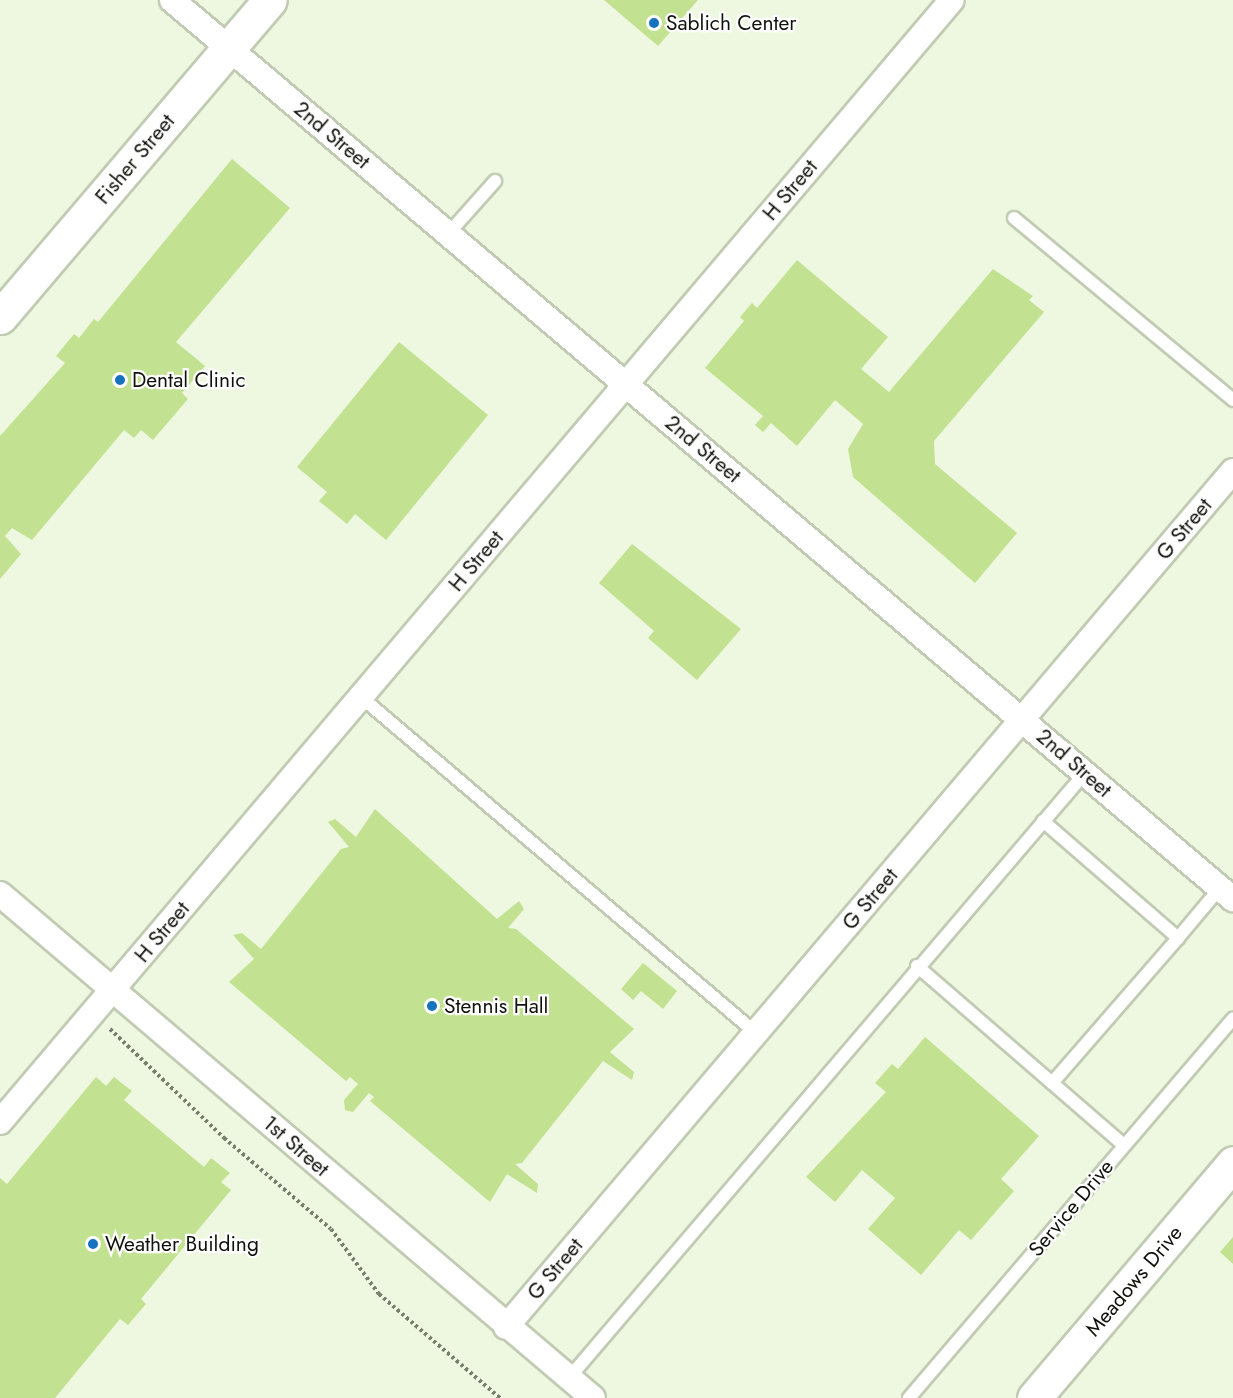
<!DOCTYPE html>
<style>
body{margin:0}
#map{position:relative;width:1233px;height:1398px;overflow:hidden;background:#eef8e0;font-family:Jost,sans-serif}
div>[style]{position:absolute}
.building>*{inset:0;background:#c2e191}
.path>*{height:4px;margin-top:-2px;transform-origin:0;background:repeating-linear-gradient(90deg,#787e6e 0 3px,transparent 0 6px)}
.roads{filter:drop-shadow(2px 0 #c1cbb3) drop-shadow(-2px 0 #c1cbb3) drop-shadow(0 2px #c1cbb3) drop-shadow(0 -2px #c1cbb3)}
.lane>*{height:12px;margin:-6px;padding:0 6px;transform-origin:6px;border-radius:6px;background:#fff}
.street>*{height:24px;margin:-12px;padding:0 12px;transform-origin:12px;border-radius:12px;background:#fff}
.secondary>*{height:33px;margin:-16.5px;padding:0 16.5px;transform-origin:16.5px;border-radius:16.5px;background:#fff}
.dots>*{width:16px;height:16px;translate:-50% -50%;box-sizing:border-box;border:3px solid #fff;border-radius:50%}
span{translate:-50% -50%;white-space:nowrap;text-align:center;line-height:1.15;-webkit-text-stroke:4.5px #fff;paint-order:stroke}
.poi-label{font-size:21px;color:#10130b}
.left{translate:0 -50%;text-align:left}
.street-label{font-size:21px;color:#10130b}
</style>
<div id="map">
<div class="building">
<div style="clip-path:polygon(604px 0,698px 0,658px 46px)"></div>
<div style="clip-path:polygon(232px 159px,290px 208px,176px 342px,205px 366px,182px 393px,188px 399px,153px 440px,141px 430px,134px 438px,124px 430px,32px 540px,12px 528px,5px 536px,21px 554px,0 579px,0 436px,65px 363px,56px 356px,74px 334px,79px 338px,94px 319px,98px 322px)"></div>
<div style="clip-path:polygon(797px 260px,888px 337px,861px 369px,889px 392px,993px 269px,1033px 296px,1029px 300px,1044px 312px,934px 441px,935px 464px,1017px 533px,975px 583px,853px 477px,848px 449px,863px 424px,835px 400px,797px 446px,771px 423px,763px 432px,755px 425px,763px 416px,705px 368px,744px 321px,740px 317px,752px 303px,757px 308px)"></div>
<div style="clip-path:polygon(399px 342px,488px 415px,386px 540px,355px 514px,347px 524px,319px 501px,327px 492px,297px 467px)"></div>
<div style="clip-path:polygon(632px 544px,741px 629px,697px 680px,648px 638px,654px 631px,599px 583px)"></div>
<div style="clip-path:polygon(375px 809px,497px 919px,519px 901px,524px 909px,508px 928px,516px 929px,634px 1029px,610px 1052px,634px 1072px,632px 1080px,603px 1061px,522px 1163px,515px 1164px,538px 1184px,537px 1193px,507px 1174px,490px 1202px,370px 1101px,374px 1097px,369px 1093px,353px 1112px,345px 1110px,344px 1100px,358px 1084px,350px 1077px,346px 1081px,229px 982px,254px 959px,233px 935px,242px 933px,261px 949px,341px 849px,349px 847px,328px 822px,335px 819px,356px 837px)"></div>
<div style="clip-path:polygon(643px 963px,677px 991px,663px 1009px,641px 991px,633px 1000px,621px 989px)"></div>
<div style="clip-path:polygon(925px 1037px,1039px 1136px,1001px 1179px,1014px 1191px,971px 1240px,959px 1230px,921px 1275px,868px 1229px,895px 1198px,862px 1170px,835px 1202px,806px 1177px,886px 1092px,875px 1083px,892px 1064px,898px 1069px)"></div>
<div style="clip-path:polygon(96px 1077px,106px 1086px,114px 1077px,132px 1091px,124px 1100px,204px 1167px,211px 1158px,230px 1173px,221px 1182px,231px 1190px,141px 1299px,146px 1304px,128px 1325px,120px 1319px,55px 1398px,0 1398px,0 1178px,7px 1184px)"></div>
<div style="clip-path:polygon(1233px 1237px,1233px 1264px,1220px 1252px)"></div>
</div>
<div class="path">
<div style="left:110px;top:1029px;width:158px;rotate:43.7deg"></div>
<div style="left:224px;top:1138px;width:140px;rotate:40.4deg"></div>
<div style="left:331px;top:1229px;width:81px;rotate:53.6deg"></div>
<div style="left:379px;top:1294px;width:160px;rotate:40.7deg"></div>
</div>
<div class="roads">
<div class="lane">
<div style="left:1014px;top:218px;width:285px;rotate:39.7deg"></div>
<div style="left:448px;top:234px;width:71px;rotate:-48.4deg"></div>
<div style="left:361px;top:697px;width:519px;rotate:40.39deg"></div>
<div style="left:1043px;top:821px;width:179px;rotate:40.9deg"></div>
<div style="left:1178px;top:938px;width:65px;rotate:-50deg"></div>
<div style="left:917px;top:966px;width:274px;rotate:40.9deg"></div>
<div style="left:1052px;top:1083px;width:192px;rotate:-49deg"></div>
<div style="left:569px;top:1378px;width:795px;rotate:-49.54deg"></div>
<div style="left:909px;top:1398px;width:499px;rotate:-49.5deg"></div>
</div>
<div class="street">
<div style="left:172px;top:0;width:1391px;rotate:40.28deg"></div>
<div style="left:0;top:894px;width:778px;rotate:40.36deg"></div>
<div style="left:0;top:1122px;width:1471px;rotate:-49.69deg"></div>
<div style="left:506px;top:1327px;width:1123px;rotate:-49.66deg"></div>
</div>
<div class="secondary">
<div style="left:0;top:317px;width:416px;rotate:-49.6deg"></div>
<div style="left:1034px;top:1398px;width:308px;rotate:-49.7deg"></div>
</div>
</div>
<div class="dots">
<div style="left:654px;top:23px;background:#1672bf"></div>
<div style="left:120px;top:380px;background:#1672bf"></div>
<div style="left:432px;top:1006px;background:#1672bf"></div>
<div style="left:93px;top:1244px;background:#1672bf"></div>
</div>
<div class="poi-label">
<span class="left" style="left:666px;top:23px">Sablich Center</span>
<span class="left" style="left:132px;top:380px">Dental Clinic</span>
<span class="left" style="left:444px;top:1006px">Stennis Hall</span>
<span class="left" style="left:105px;top:1244px">Weather Building</span>
</div>
<div class="street-label">
<span style="left:332px;top:135px;rotate:40deg">2nd Street</span>
<span style="left:135px;top:159px;rotate:-50deg">Fisher Street</span>
<span style="left:790px;top:190px;rotate:-50deg">H Street</span>
<span style="left:703px;top:449px;rotate:40deg">2nd Street</span>
<span style="left:1184px;top:529px;rotate:-50deg">G Street</span>
<span style="left:476px;top:561px;rotate:-50deg">H Street</span>
<span style="left:1074px;top:763px;rotate:41deg">2nd Street</span>
<span style="left:870px;top:899px;rotate:-50deg">G Street</span>
<span style="left:162px;top:932px;rotate:-50deg">H Street</span>
<span style="left:296px;top:1146px;rotate:41deg">1st Street</span>
<span style="left:1071px;top:1208px;rotate:-50deg">Service Drive</span>
<span style="left:555px;top:1269px;rotate:-50deg">G Street</span>
<span style="left:1134px;top:1281px;rotate:-50deg">Meadows Drive</span>
</div>
</div>
